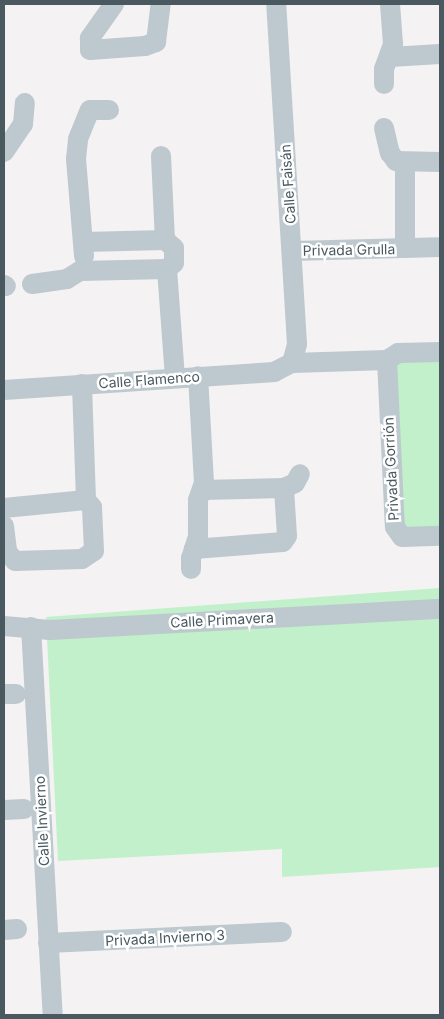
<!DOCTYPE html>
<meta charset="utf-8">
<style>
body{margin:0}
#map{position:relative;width:444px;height:1019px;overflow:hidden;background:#f4f2f2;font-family:Inter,sans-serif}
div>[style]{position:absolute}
.green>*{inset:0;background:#c1f0ca}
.minor>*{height:20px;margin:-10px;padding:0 10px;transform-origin:10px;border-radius:10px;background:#bdc9ce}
span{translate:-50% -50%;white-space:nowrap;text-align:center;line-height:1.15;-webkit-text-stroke:5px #fff;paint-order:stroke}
.street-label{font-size:14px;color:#49595f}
.frame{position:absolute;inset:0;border:5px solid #49595f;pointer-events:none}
</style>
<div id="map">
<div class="green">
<div style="clip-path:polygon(440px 359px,440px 528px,398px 531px,386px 363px)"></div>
<div style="clip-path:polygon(440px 588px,440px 867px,282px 877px,282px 849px,58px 861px,46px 617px)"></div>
</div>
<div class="minor">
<div style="left:114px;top:4px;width:42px;rotate:125.2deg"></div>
<div style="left:90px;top:38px;width:12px;rotate:90deg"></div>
<div style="left:90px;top:50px;width:55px;rotate:-4.2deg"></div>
<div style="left:145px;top:46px;width:12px;rotate:-20deg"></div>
<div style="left:156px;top:42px;width:38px;rotate:-83deg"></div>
<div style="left:390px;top:57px;width:50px;rotate:-3.4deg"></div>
<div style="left:384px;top:84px;width:15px;rotate:-90deg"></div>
<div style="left:384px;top:69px;width:27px;rotate:-70deg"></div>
<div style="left:393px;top:44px;width:40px;rotate:-94.3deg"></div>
<div style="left:384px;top:128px;width:26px;rotate:77deg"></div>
<div style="left:390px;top:153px;width:10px;rotate:53deg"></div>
<div style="left:396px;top:161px;width:44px;rotate:1.3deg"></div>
<div style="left:4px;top:152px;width:34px;rotate:-56deg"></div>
<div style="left:23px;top:124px;width:21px;rotate:-85deg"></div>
<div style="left:161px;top:156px;width:84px;rotate:87.3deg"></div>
<div style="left:405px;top:164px;width:84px;rotate:90deg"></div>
<div style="left:292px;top:251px;width:148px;rotate:-1.5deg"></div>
<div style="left:84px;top:256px;width:97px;rotate:-94.7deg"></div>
<div style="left:76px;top:159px;width:20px;rotate:-84deg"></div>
<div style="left:78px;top:139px;width:31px;rotate:-68deg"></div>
<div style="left:90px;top:110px;width:19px"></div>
<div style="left:167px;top:269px;width:109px;rotate:85.8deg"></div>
<div style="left:32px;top:284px;width:35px;rotate:-8deg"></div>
<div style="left:67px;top:279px;width:15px;rotate:-32deg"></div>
<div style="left:80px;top:271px;width:87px;rotate:-1.3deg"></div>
<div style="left:167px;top:269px;width:9px;rotate:-41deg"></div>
<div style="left:174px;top:263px;width:15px;rotate:-90deg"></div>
<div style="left:174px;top:248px;width:12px;rotate:-138deg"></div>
<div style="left:165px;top:240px;width:81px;rotate:178.6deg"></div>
<div style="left:4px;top:285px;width:2px;rotate:27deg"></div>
<div style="left:387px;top:360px;width:167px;rotate:87.3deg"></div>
<div style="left:395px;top:527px;width:12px;rotate:55deg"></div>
<div style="left:402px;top:537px;width:38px;rotate:-2deg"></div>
<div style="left:292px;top:363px;width:95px;rotate:-1.8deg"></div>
<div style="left:387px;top:360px;width:13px;rotate:-32deg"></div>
<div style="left:398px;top:353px;width:42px;rotate:-1.4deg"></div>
<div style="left:4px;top:390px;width:271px;rotate:-3.8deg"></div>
<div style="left:274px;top:372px;width:20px;rotate:-27deg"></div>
<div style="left:292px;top:363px;width:20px;rotate:-75deg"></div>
<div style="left:297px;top:344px;width:341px;rotate:-93.5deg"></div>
<div style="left:202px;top:490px;width:82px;rotate:-1.4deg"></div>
<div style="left:284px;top:488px;width:12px;rotate:-24deg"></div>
<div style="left:295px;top:483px;width:10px;rotate:-61deg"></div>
<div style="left:4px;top:508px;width:82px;rotate:-5.6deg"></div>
<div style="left:4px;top:526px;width:26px;rotate:83deg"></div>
<div style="left:7px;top:552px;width:12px;rotate:48deg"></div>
<div style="left:15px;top:561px;width:67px;rotate:-1.7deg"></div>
<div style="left:82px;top:559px;width:14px;rotate:-34deg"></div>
<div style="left:94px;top:551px;width:44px;rotate:-92.6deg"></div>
<div style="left:92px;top:507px;width:9px;rotate:-131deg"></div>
<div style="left:86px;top:500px;width:116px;rotate:-92deg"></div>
<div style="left:194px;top:549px;width:89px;rotate:-4.5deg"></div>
<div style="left:283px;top:542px;width:7px;rotate:-56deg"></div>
<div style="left:287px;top:536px;width:48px;rotate:-93.6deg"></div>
<div style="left:191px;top:569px;width:11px;rotate:-90deg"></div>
<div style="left:191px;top:558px;width:22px;rotate:-72deg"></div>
<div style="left:198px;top:537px;width:37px;rotate:-90deg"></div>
<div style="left:198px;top:500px;width:18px;rotate:-71deg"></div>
<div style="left:204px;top:483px;width:107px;rotate:-93.2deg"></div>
<div style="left:4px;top:626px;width:46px;rotate:5deg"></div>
<div style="left:50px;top:630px;width:391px;rotate:-3.1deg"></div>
<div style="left:31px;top:627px;width:389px;rotate:86.8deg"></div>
<div style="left:4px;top:694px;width:12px"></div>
<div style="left:4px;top:810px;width:20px;rotate:-3deg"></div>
<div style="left:4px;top:930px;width:13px;rotate:-4deg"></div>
<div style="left:48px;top:943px;width:234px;rotate:-2.7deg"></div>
</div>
<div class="street-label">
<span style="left:288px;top:184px;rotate:-94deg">Calle Faisán</span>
<span style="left:349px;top:250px;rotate:-1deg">Privada Grulla</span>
<span style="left:149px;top:380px;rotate:-4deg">Calle Flamenco</span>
<span style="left:391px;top:469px;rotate:-93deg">Privada Gorrión</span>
<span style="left:222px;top:620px;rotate:-3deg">Calle Primavera</span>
<span style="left:42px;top:821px;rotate:-93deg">Calle Invierno</span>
<span style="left:165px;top:938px;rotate:-3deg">Privada Invierno 3</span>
</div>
<div class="frame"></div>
</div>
